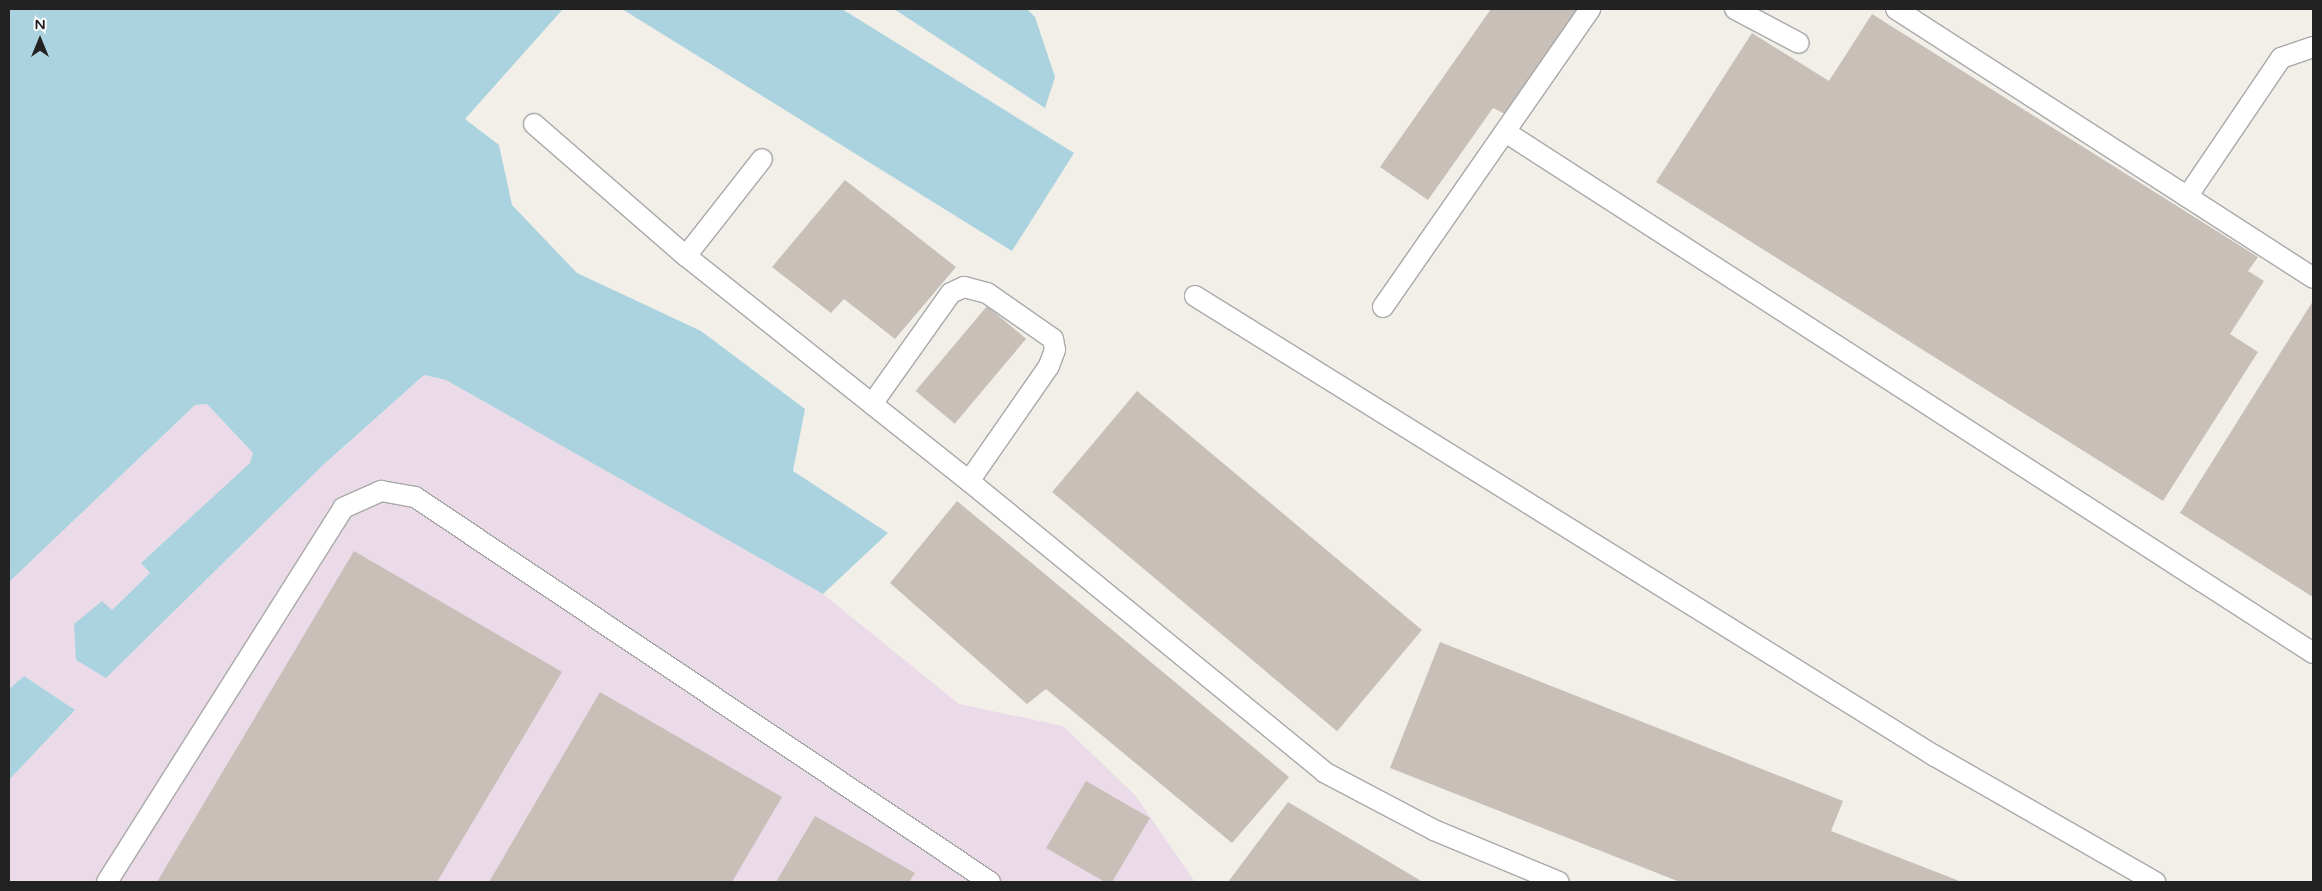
<!DOCTYPE html>
<style>
body{margin:0}
#map{position:relative;width:2322px;height:891px;overflow:hidden;background:#f2efe9;font-family:"Varela Round",sans-serif}
div>[style]{position:absolute}
.industrial>*{inset:0;background:#ebdbe8}
.water>*{inset:0;background:#aad3df}
.building>*{inset:0;background:#c7bfb8;transform-origin:0 0}
.roads{filter:drop-shadow(1px 0 #a9a9a9) drop-shadow(-1px 0 #a9a9a9) drop-shadow(0 1px #a9a9a9) drop-shadow(0 -1px #a9a9a9)}
.service>*{height:20px;margin:-10px;padding:0 10px;transform-origin:10px;border-radius:10px;background:#fff}
span{translate:-50% -50%;white-space:nowrap;text-align:center;line-height:1.15;-webkit-text-stroke:4.5px #fff;paint-order:stroke}
.frame{position:absolute;inset:0;border:10px solid #222;pointer-events:none}
.north{position:absolute;left:15px;top:15px;width:50px;height:50px;-webkit-text-stroke:4px #fff;paint-order:stroke;rotate:0deg;font-size:14px;font-weight:700;line-height:20px;text-align:center;color:#222}
.north::after{content:'';display:block;margin:auto;width:18px;height:22px;background:#222;clip-path:polygon(50% 0,100% 100%,50% 72%,0 100%)}
</style>
<div id="map">
<div class="industrial">
<div style="clip-path:polygon(424px 375px,446px 380px,823px 594px,959px 704px,1063px 726px,1135px 795px,1195px 882px,9px 882px,9px 780px,75px 710px,24px 676px,9px 689px,9px 582px,195px 405px,207px 404px,253px 453px,251px 463px,141px 563px,150px 573px,112px 610px,101px 602px,106px 678px,322px 466px)"></div>
</div>
<div class="water">
<div style="clip-path:polygon(9px 9px,563px 9px,465px 119px,499px 145px,512px 205px,577px 273px,701px 331px,805px 409px,793px 471px,888px 533px,823px 594px,446px 380px,424px 375px,322px 466px,106px 678px,76px 660px,74px 624px,102px 601px,112px 610px,150px 573px,141px 563px,250px 463px,253px 453px,207px 404px,195px 405px,9px 582px)"></div>
<div style="clip-path:polygon(622px 9px,842px 9px,1074px 153px,1012px 251px)"></div>
<div style="clip-path:polygon(894px 9px,1027px 9px,1035px 17px,1055px 77px,1045px 108px)"></div>
<div style="clip-path:polygon(24px 676px,75px 710px,9px 780px,9px 689px)"></div>
</div>
<div class="building">
<div style="clip-path:polygon(1491px 9px,1577px 9px,1509px 116px,1493px 108px,1428px 200px,1380px 167px)"></div>
<div style="clip-path:polygon(1872px 14px,2258px 257px,2248px 271px,2264px 281px,2230px 334px,2258px 352px,2163px 501px,1656px 182px,1752px 33px,1829px 81px)"></div>
<div style="clip-path:polygon(845px 180px,956px 267px,895px 339px,844px 299px,831px 313px,772px 267px)"></div>
<div style="clip-path:polygon(2313px 301px,2313px 597px,2180px 513px)"></div>
<div style="left:987px;top:306px;width:51px;height:111px;rotate:40deg"></div>
<div style="left:1137px;top:391px;width:372px;height:132px;rotate:40deg"></div>
<div style="clip-path:polygon(957px 501px,1289px 777px,1232px 843px,1046px 689px,1027px 704px,890px 583px)"></div>
<div style="clip-path:polygon(354px 551px,562px 672px,437px 882px,157px 882px)"></div>
<div style="clip-path:polygon(1440px 642px,1843px 801px,1831px 831px,1962px 882px,1680px 882px,1390px 768px)"></div>
<div style="clip-path:polygon(600px 692px,782px 797px,732px 882px,489px 882px)"></div>
<div style="clip-path:polygon(1086px 781px,1150px 818px,1112px 882px,1105px 882px,1046px 848px)"></div>
<div style="clip-path:polygon(1288px 802px,1423px 882px,1228px 882px)"></div>
<div style="clip-path:polygon(815px 816px,915px 873px,909px 882px,776px 882px)"></div>
</div>
<div class="roads">
<div class="service">
<div style="left:1735px;top:9px;width:72px;rotate:28deg"></div>
<div style="left:1896px;top:9px;width:496px;rotate:32.8deg"></div>
<div style="left:534px;top:124px;width:201px;rotate:41deg"></div>
<div style="left:686px;top:256px;width:362px;rotate:38.5deg"></div>
<div style="left:1507px;top:133px;width:959px;rotate:32.83deg"></div>
<div style="left:2187px;top:197px;width:168px;rotate:-55.9deg"></div>
<div style="left:2281px;top:58px;width:34px;rotate:-19deg"></div>
<div style="left:686px;top:256px;width:123px;rotate:-51.9deg"></div>
<div style="left:1195px;top:296px;width:871px;rotate:31.87deg"></div>
<div style="left:1935px;top:756px;width:254px;rotate:29.8deg"></div>
<div style="left:1383px;top:307px;width:363px;rotate:-55.2deg"></div>
<div style="left:872px;top:404px;width:136px;rotate:-54.6deg"></div>
<div style="left:951px;top:293px;width:14px;rotate:-25deg"></div>
<div style="left:964px;top:287px;width:24px;rotate:15deg"></div>
<div style="left:987px;top:293px;width:80px;rotate:34.9deg"></div>
<div style="left:1053px;top:339px;width:11px;rotate:80deg"></div>
<div style="left:1055px;top:350px;width:17px;rotate:111deg"></div>
<div style="left:1049px;top:366px;width:140px;rotate:124.8deg"></div>
<div style="left:969px;top:481px;width:459px;rotate:39.3deg"></div>
<div style="left:1324px;top:772px;width:124px;rotate:27.8deg"></div>
<div style="left:1434px;top:830px;width:135px;rotate:22.6deg"></div>
<div style="left:107px;top:882px;width:442px;rotate:-57.7deg"></div>
<div style="left:343px;top:508px;width:42px;rotate:-24.1deg"></div>
<div style="left:381px;top:491px;width:35px;rotate:10deg"></div>
<div style="left:415px;top:497px;width:692px;rotate:33.8deg"></div>
</div>
</div>
<div class="frame"></div>
<div class="north">N</div>
</div>
